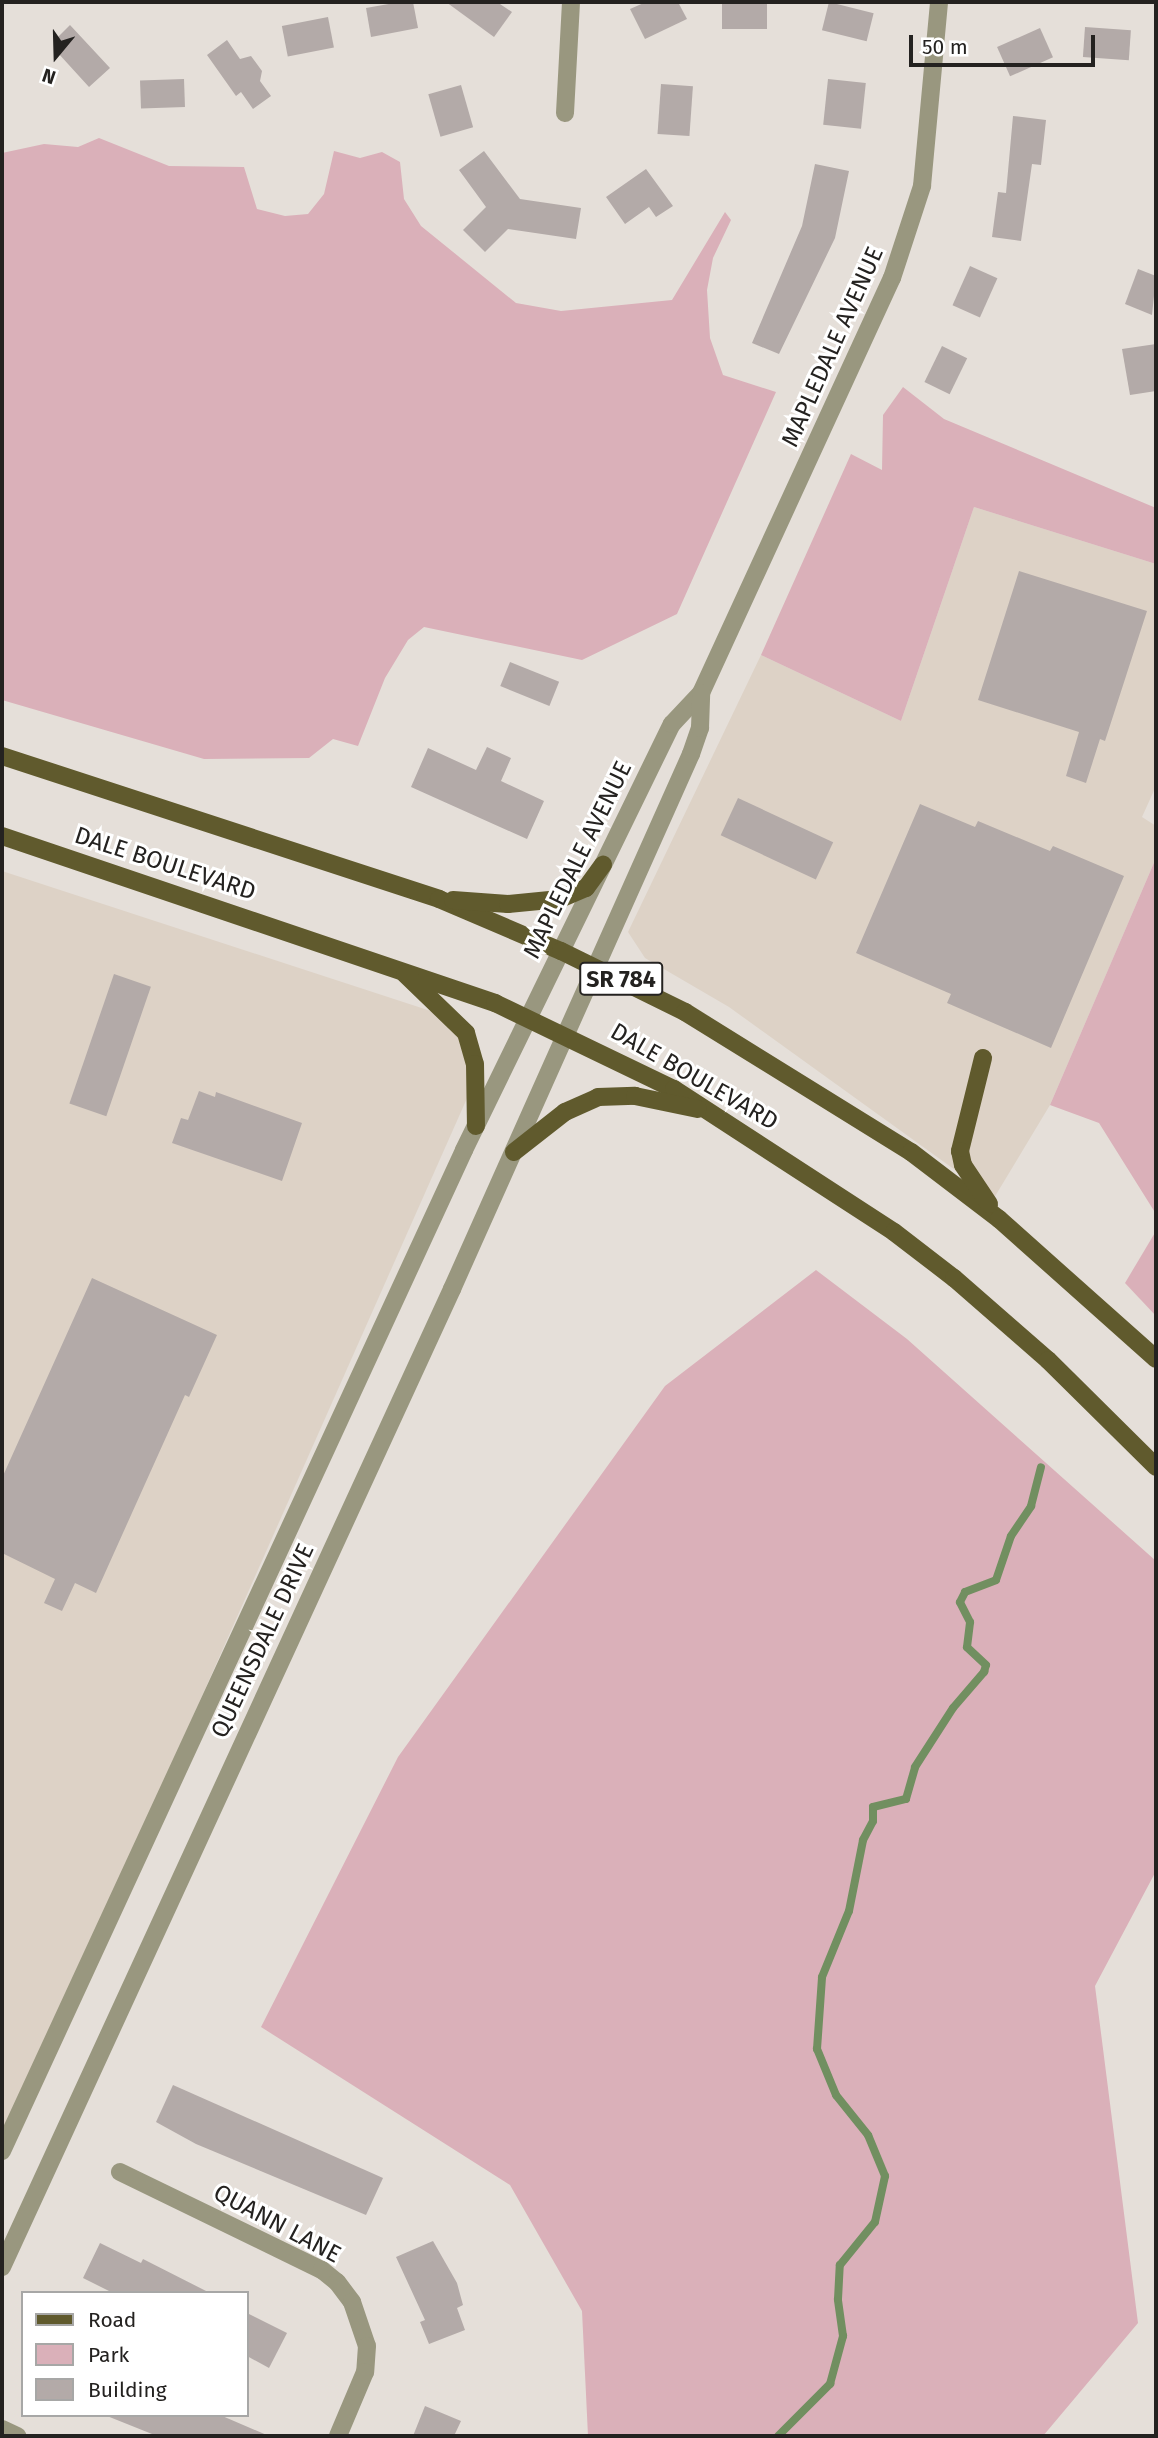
<!DOCTYPE html>
<style>
body{margin:0}
#map{position:relative;width:1158px;height:2438px;overflow:hidden;background:#e5dfd9;font-family:"Fira Sans",sans-serif}
div>[style]{position:absolute}
.built>*{inset:0;background:#ddd2c6}
.green>*{inset:0;background:#dab0b9}
.stream>*{height:8px;margin:-4px;padding:0 4px;transform-origin:4px;border-radius:4px;background:#718f60}
.building>*{inset:0;background:#b3aaa8;transform-origin:0 0}
.minor>*{height:18px;margin:-9px;padding:0 9px;transform-origin:9px;border-radius:9px;background:#99977f}
.tertiary>*{height:18px;margin:-9px;padding:0 9px;transform-origin:9px;border-radius:9px;background:#99977f}
.primary>*{height:18px;margin:-9px;padding:0 9px;transform-origin:9px;border-radius:9px;background:#605a2d}
span{translate:-50% -50%;white-space:nowrap;text-align:center;line-height:1.15;-webkit-text-stroke:6px #fff;paint-order:stroke}
.shield-label span{padding:2px 5px;background:#fff;border:2px solid;border-radius:5px;-webkit-text-stroke-width:0}
.shield-label{font-size:23px;color:#242220;font-weight:700}
.street-label{font-size:24px;color:#242220}
.frame{position:absolute;inset:0;border:4px solid #242220;pointer-events:none}
.legend{position:absolute;left:21px;top:2291px;width:228px;height:126px;box-sizing:border-box;background:#fff;border:2px solid #a7a7a6;margin:0;padding:9px 12px;list-style:none;font-size:21px;color:#242220}
.legend li{display:flex;align-items:center;gap:14px;height:35px}
.legend b{width:35px;border:2px solid #a7a7a6}
.north{position:absolute;left:21px;top:21px;width:70px;height:70px;-webkit-text-stroke:5px #fff;paint-order:stroke;rotate:199deg;font-size:19px;font-weight:700;line-height:28px;text-align:center;color:#242220}
.north::after{content:'';display:block;margin:auto;width:24px;height:32px;background:#242220;clip-path:polygon(50% 0,100% 100%,50% 72%,0 100%)}
.scale{position:absolute;left:909px;top:35px;width:186px;height:32px;box-sizing:border-box;border:4px solid #242220;border-top:0;padding-left:9px;font-size:21px;line-height:24px;white-space:nowrap;color:#242220;-webkit-text-stroke:5px #fff;paint-order:stroke}
</style>
<div id="map">
<div class="built">
<div style="clip-path:polygon(974px 507px,1156px 564px,1156px 786px,1142px 817px,1156px 826px,1156px 858px,1050px 1105px,994px 1198px,729px 1007px,645px 958px,628px 932px,761px 655px,901px 721px)"></div>
<div style="clip-path:polygon(2px 871px,443px 1015px,462px 1036px,472px 1087px,2px 2147px)"></div>
</div>
<div class="green">
<div style="clip-path:polygon(99px 138px,169px 166px,244px 167px,257px 209px,285px 216px,308px 214px,324px 194px,334px 151px,360px 158px,382px 152px,400px 162px,404px 199px,421px 226px,516px 303px,561px 311px,672px 300px,725px 212px,731px 220px,713px 258px,707px 290px,710px 338px,723px 375px,776px 392px,677px 614px,582px 660px,424px 627px,408px 640px,385px 678px,358px 746px,333px 739px,309px 758px,204px 759px,2px 700px,2px 153px,44px 144px,78px 147px)"></div>
<div style="clip-path:polygon(903px 387px,944px 419px,1156px 508px,1156px 564px,974px 507px,901px 721px,761px 655px,851px 454px,882px 470px,883px 415px)"></div>
<div style="clip-path:polygon(1156px 858px,1156px 1214px,1099px 1123px,1050px 1105px)"></div>
<div style="clip-path:polygon(1156px 1231px,1156px 1316px,1125px 1283px)"></div>
<div style="clip-path:polygon(816px 1270px,907px 1339px,1156px 1561px,1156px 1871px,1095px 1986px,1138px 2323px,1043px 2436px,588px 2436px,582px 2311px,510px 2185px,261px 2027px,398px 1757px,665px 1386px)"></div>
</div>
<div class="stream">
<div style="left:778px;top:2436px;width:74px;rotate:-45deg"></div>
<div style="left:830px;top:2384px;width:50px;rotate:-74.8deg"></div>
<div style="left:843px;top:2336px;width:37px;rotate:-98deg"></div>
<div style="left:838px;top:2299px;width:34px;rotate:-87deg"></div>
<div style="left:840px;top:2265px;width:55px;rotate:-50.9deg"></div>
<div style="left:875px;top:2222px;width:47px;rotate:-77.7deg"></div>
<div style="left:885px;top:2176px;width:44px;rotate:-112.5deg"></div>
<div style="left:868px;top:2135px;width:51px;rotate:-128.7deg"></div>
<div style="left:836px;top:2095px;width:50px;rotate:-112.4deg"></div>
<div style="left:817px;top:2049px;width:72px;rotate:-86deg"></div>
<div style="left:822px;top:1977px;width:71px;rotate:-67.8deg"></div>
<div style="left:849px;top:1911px;width:72px;rotate:-78.8deg"></div>
<div style="left:863px;top:1840px;width:21px;rotate:-62deg"></div>
<div style="left:873px;top:1821px;width:14px;rotate:-90deg"></div>
<div style="left:873px;top:1807px;width:34px;rotate:-14deg"></div>
<div style="left:906px;top:1799px;width:33px;rotate:-74deg"></div>
<div style="left:915px;top:1767px;width:70px;rotate:-57.2deg"></div>
<div style="left:953px;top:1708px;width:48px;rotate:-49.3deg"></div>
<div style="left:984px;top:1672px;width:7px;rotate:-74deg"></div>
<div style="left:986px;top:1665px;width:26px;rotate:-137deg"></div>
<div style="left:967px;top:1647px;width:25px;rotate:-83deg"></div>
<div style="left:970px;top:1622px;width:22px;rotate:-117deg"></div>
<div style="left:960px;top:1602px;width:11px;rotate:-63deg"></div>
<div style="left:965px;top:1592px;width:33px;rotate:-21deg"></div>
<div style="left:996px;top:1580px;width:46px;rotate:-71.2deg"></div>
<div style="left:1011px;top:1536px;width:36px;rotate:-56deg"></div>
<div style="left:1031px;top:1506px;width:40px;rotate:-75.6deg"></div>
</div>
<div class="building">
<div style="clip-path:polygon(400px 2px,413px 2px,418px 28px,371px 37px,366px 8px)"></div>
<div style="clip-path:polygon(446px 2px,497px 2px,512px 12px,494px 37px)"></div>
<div style="clip-path:polygon(646px 2px,678px 2px,687px 19px,645px 39px,630px 9px)"></div>
<div style="left:722px;top:2px;width:45px;height:27px"></div>
<div style="left:829px;top:2px;width:46px;height:29px;rotate:14deg"></div>
<div style="left:328px;top:17px;width:31px;height:47px;rotate:79deg"></div>
<div style="clip-path:polygon(70px 25px,110px 68px,89px 87px,58px 53px,62px 50px,54px 41px)"></div>
<div style="left:1085px;top:27px;width:46px;height:30px;rotate:4deg"></div>
<div style="left:1040px;top:28px;width:32px;height:47px;rotate:66deg"></div>
<div style="clip-path:polygon(227px 40px,240px 59px,251px 56px,262px 71px,260px 81px,271px 96px,253px 109px,241px 92px,236px 96px,207px 55px)"></div>
<div style="left:184px;top:79px;width:28px;height:44px;rotate:88deg"></div>
<div style="left:828px;top:79px;width:38px;height:46px;rotate:6deg"></div>
<div style="left:661px;top:84px;width:32px;height:50px;rotate:4deg"></div>
<div style="left:461px;top:85px;width:44px;height:34px;rotate:74deg"></div>
<div style="clip-path:polygon(1013px 116px,1046px 120px,1041px 165px,1032px 164px,1021px 241px,992px 237px,998px 192px,1006px 193px)"></div>
<div style="clip-path:polygon(484px 151px,520px 199px,581px 208px,576px 239px,508px 229px,485px 252px,463px 230px,486px 207px,459px 170px)"></div>
<div style="clip-path:polygon(815px 164px,849px 171px,835px 238px,779px 354px,752px 343px,802px 226px)"></div>
<div style="clip-path:polygon(646px 169px,673px 206px,656px 217px,649px 207px,625px 224px,606px 197px)"></div>
<div style="left:970px;top:266px;width:30px;height:43px;rotate:24deg"></div>
<div style="clip-path:polygon(1138px 269px,1156px 276px,1152px 315px,1125px 304px)"></div>
<div style="clip-path:polygon(1156px 344px,1156px 391px,1130px 395px,1122px 349px)"></div>
<div style="left:942px;top:346px;width:28px;height:40px;rotate:26deg"></div>
<div style="clip-path:polygon(1019px 571px,1147px 611px,1105px 741px,1100px 739px,1086px 783px,1066px 776px,1079px 732px,978px 700px)"></div>
<div style="left:510px;top:662px;width:53px;height:26px;rotate:22deg"></div>
<div style="clip-path:polygon(487px 747px,511px 758px,501px 781px,544px 801px,527px 839px,411px 787px,428px 748px,476px 770px)"></div>
<div style="left:738px;top:798px;width:105px;height:41px;rotate:25deg"></div>
<div style="clip-path:polygon(920px 804px,975px 827px,978px 821px,1050px 851px,1053px 846px,1124px 876px,1051px 1048px,947px 1003px,951px 994px,856px 953px)"></div>
<div style="left:114px;top:974px;width:39px;height:137px;rotate:19deg"></div>
<div style="clip-path:polygon(199px 1091px,215px 1097px,216px 1092px,302px 1123px,282px 1181px,172px 1143px,181px 1118px,188px 1120px)"></div>
<div style="clip-path:polygon(92px 1278px,217px 1335px,189px 1397px,185px 1395px,96px 1593px,75px 1583px,62px 1611px,44px 1603px,55px 1579px,2px 1553px,2px 1478px)"></div>
<div style="clip-path:polygon(173px 2085px,383px 2178px,366px 2215px,196px 2144px,156px 2122px)"></div>
<div style="clip-path:polygon(433px 2241px,457px 2283px,463px 2305px,457px 2308px,465px 2330px,429px 2344px,420px 2322px,425px 2320px,396px 2257px)"></div>
<div style="clip-path:polygon(100px 2243px,141px 2263px,143px 2259px,210px 2293px,113px 2293px,83px 2278px)"></div>
<div style="clip-path:polygon(247px 2313px,287px 2333px,269px 2368px,247px 2356px)"></div>
<div style="clip-path:polygon(425px 2406px,461px 2421px,454px 2436px,413px 2436px)"></div>
<div style="clip-path:polygon(220px 2415px,269px 2436px,157px 2436px,107px 2416px)"></div>
</div>
<div class="minor">
<div style="left:565px;top:113px;width:111px;rotate:-86.9deg"></div>
<div style="left:120px;top:2172px;width:225px;rotate:25.9deg"></div>
<div style="left:322px;top:2270px;width:19px;rotate:39deg"></div>
<div style="left:337px;top:2282px;width:25px;rotate:53deg"></div>
<div style="left:352px;top:2302px;width:46px;rotate:71.2deg"></div>
<div style="left:367px;top:2346px;width:26px;rotate:94deg"></div>
<div style="left:365px;top:2372px;width:69px;rotate:112.9deg"></div>
<div style="left:2px;top:2429px;width:17px;rotate:25deg"></div>
</div>
<div class="tertiary">
<div style="left:2px;top:2151px;width:1102px;rotate:-65.22deg"></div>
<div style="left:464px;top:1150px;width:474px;rotate:-64deg"></div>
<div style="left:672px;top:724px;width:42px;rotate:-46.9deg"></div>
<div style="left:701px;top:693px;width:457px;rotate:-65.3deg"></div>
<div style="left:892px;top:278px;width:97px;rotate:-71.9deg"></div>
<div style="left:922px;top:186px;width:185px;rotate:-84.7deg"></div>
<div style="left:2px;top:2267px;width:1077px;rotate:-65.29deg"></div>
<div style="left:452px;top:1289px;width:586px;rotate:-65.93deg"></div>
<div style="left:691px;top:754px;width:28px;rotate:-71deg"></div>
<div style="left:700px;top:728px;width:35px;rotate:-88deg"></div>
</div>
<div class="primary">
<div style="left:2px;top:756px;width:460px;rotate:18.1deg"></div>
<div style="left:439px;top:899px;width:133px;rotate:23.1deg"></div>
<div style="left:561px;top:951px;width:138px;rotate:26.2deg"></div>
<div style="left:685px;top:1012px;width:266px;rotate:31.8deg"></div>
<div style="left:911px;top:1152px;width:111px;rotate:37.3deg"></div>
<div style="left:999px;top:1219px;width:210px;rotate:41.7deg"></div>
<div style="left:2px;top:836px;width:521px;rotate:18.71deg"></div>
<div style="left:495px;top:1003px;width:199px;rotate:25.7deg"></div>
<div style="left:674px;top:1089px;width:262px;rotate:33deg"></div>
<div style="left:894px;top:1232px;width:76px;rotate:37.5deg"></div>
<div style="left:954px;top:1278px;width:125px;rotate:41.1deg"></div>
<div style="left:1048px;top:1360px;width:152px;rotate:44.7deg"></div>
<div style="left:453px;top:900px;width:55px;rotate:4.2deg"></div>
<div style="left:508px;top:904px;width:52px;rotate:-5.5deg"></div>
<div style="left:560px;top:899px;width:28px;rotate:-23deg"></div>
<div style="left:586px;top:888px;width:29px;rotate:-54deg"></div>
<div style="left:405px;top:974px;width:85px;rotate:44deg"></div>
<div style="left:466px;top:1033px;width:32px;rotate:74deg"></div>
<div style="left:475px;top:1064px;width:62px;rotate:89.1deg"></div>
<div style="left:983px;top:1058px;width:96px;rotate:103.9deg"></div>
<div style="left:960px;top:1151px;width:14px;rotate:78deg"></div>
<div style="left:963px;top:1165px;width:47px;rotate:56.3deg"></div>
<div style="left:514px;top:1152px;width:65px;rotate:-38.1deg"></div>
<div style="left:565px;top:1112px;width:36px;rotate:-24deg"></div>
<div style="left:598px;top:1097px;width:37px;rotate:-2deg"></div>
<div style="left:635px;top:1096px;width:64px;rotate:11.7deg"></div>
</div>
<div class="shield-label">
<span style="left:621px;top:979px">SR 784</span>
</div>
<div class="street-label">
<span style="left:833px;top:347px;rotate:-66deg">MAPLEDALE AVENUE</span>
<span style="left:578px;top:860px;rotate:-64deg">MAPLEDALE AVENUE</span>
<span style="left:165px;top:864px;rotate:18deg">DALE BOULEVARD</span>
<span style="left:694px;top:1077px;rotate:30deg">DALE BOULEVARD</span>
<span style="left:263px;top:1641px;rotate:-65deg">QUEENSDALE DRIVE</span>
<span style="left:277px;top:2224px;rotate:28deg">QUANN LANE</span>
</div>
<div class="frame"></div>
<ul class="legend">
<li><b style="height:9px;background:#605a2d"></b>Road</li>
<li><b style="height:19px;background:#dab0b9"></b>Park</li>
<li><b style="height:19px;background:#b3aaa8"></b>Building</li>
</ul>
<div class="north">N</div>
<div class="scale">50 m</div>
</div>
